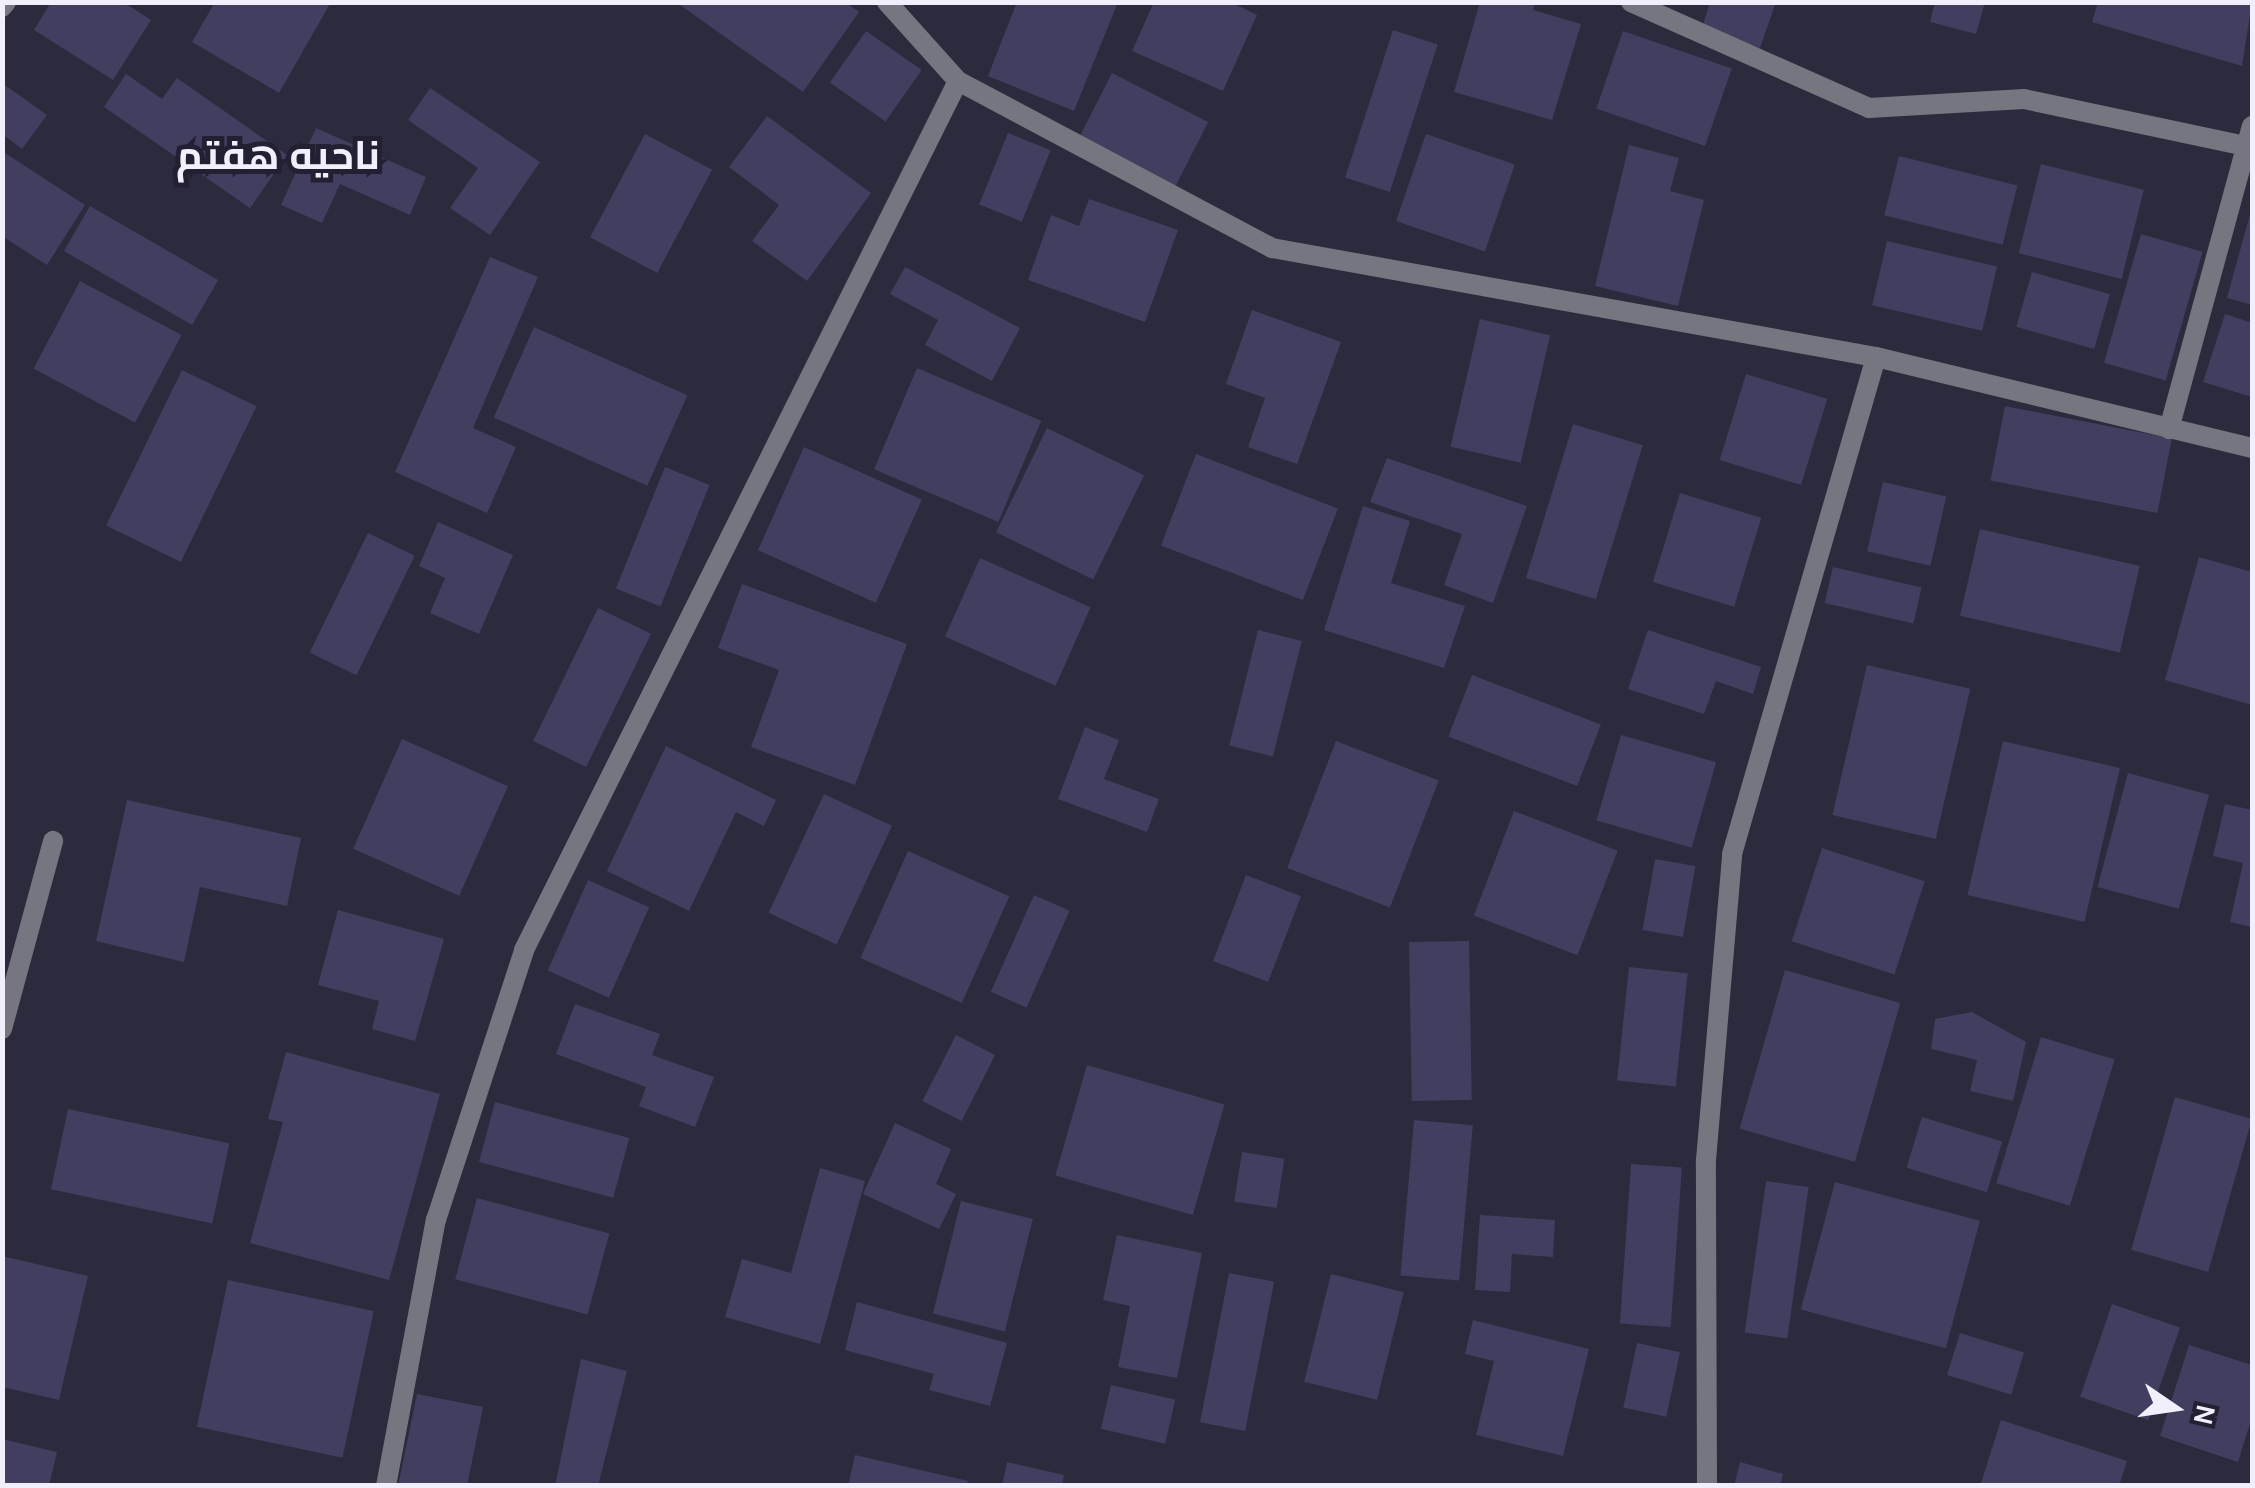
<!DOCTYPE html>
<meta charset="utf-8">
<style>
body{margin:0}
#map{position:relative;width:2255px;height:1488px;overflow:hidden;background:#2c2a3d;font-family:Karla,Cairo,sans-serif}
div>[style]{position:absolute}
.building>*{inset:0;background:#423e5f;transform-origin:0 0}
.street>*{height:20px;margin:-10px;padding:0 10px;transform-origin:10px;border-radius:10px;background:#767680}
span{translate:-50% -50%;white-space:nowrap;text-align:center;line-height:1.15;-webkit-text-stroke:10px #222032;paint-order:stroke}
.district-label{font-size:40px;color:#f0effb;font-weight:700}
.frame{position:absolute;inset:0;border:5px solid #f0effb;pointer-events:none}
.north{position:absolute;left:2125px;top:1358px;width:100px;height:100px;-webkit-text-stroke:8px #222032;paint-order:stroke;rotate:103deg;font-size:28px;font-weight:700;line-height:40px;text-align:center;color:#f0effb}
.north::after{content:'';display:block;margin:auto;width:35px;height:45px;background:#f0effb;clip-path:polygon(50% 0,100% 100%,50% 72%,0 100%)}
</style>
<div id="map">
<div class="building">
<div style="clip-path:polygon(51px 2px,123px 2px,151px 20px,113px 80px,34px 30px)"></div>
<div style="clip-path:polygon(215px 2px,331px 2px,279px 93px,192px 42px)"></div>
<div style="clip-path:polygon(845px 2px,859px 12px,803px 92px,680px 5px)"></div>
<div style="clip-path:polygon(1017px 2px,1118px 2px,1074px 111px,988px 76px)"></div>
<div style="clip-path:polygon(1154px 2px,1230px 2px,1257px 15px,1223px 91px,1132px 51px)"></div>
<div style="clip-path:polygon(1480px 2px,1535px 2px,1533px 10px,1581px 24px,1552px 120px,1454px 92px)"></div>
<div style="clip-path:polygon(1710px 2px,1776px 2px,1760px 48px,1702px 28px)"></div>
<div style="clip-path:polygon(1935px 2px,1985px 2px,1976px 34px,1930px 22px)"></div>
<div style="clip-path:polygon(2098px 2px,2252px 2px,2242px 66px,2092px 22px)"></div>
<div style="left:1393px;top:30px;width:47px;height:155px;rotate:18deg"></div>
<div style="left:866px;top:31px;width:68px;height:63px;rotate:35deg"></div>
<div style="left:1623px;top:31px;width:115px;height:82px;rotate:19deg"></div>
<div style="left:1112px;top:73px;width:108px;height:83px;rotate:27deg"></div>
<div style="clip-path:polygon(126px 74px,162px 99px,177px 78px,287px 155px,250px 208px,104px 107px)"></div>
<div style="clip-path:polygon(2px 83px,47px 115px,22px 149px,2px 134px)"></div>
<div style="clip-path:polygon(430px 88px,540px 162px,490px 235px,450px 208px,478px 168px,408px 120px)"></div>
<div style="clip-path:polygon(767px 116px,871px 193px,807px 281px,752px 241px,779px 205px,729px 167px)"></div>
<div style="clip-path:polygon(316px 128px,426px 177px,410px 215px,340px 184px,322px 223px,281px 205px)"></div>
<div style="left:1008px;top:133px;width:46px;height:77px;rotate:22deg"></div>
<div style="left:645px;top:134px;width:76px;height:117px;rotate:28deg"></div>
<div style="left:1426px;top:134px;width:94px;height:92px;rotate:19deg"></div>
<div style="clip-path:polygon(1629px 145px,1679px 158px,1670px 191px,1704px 200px,1678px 306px,1595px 286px)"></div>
<div style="clip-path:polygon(2px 151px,85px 205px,47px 265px,2px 236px)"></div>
<div style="left:1899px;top:156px;width:122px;height:61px;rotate:14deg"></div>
<div style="left:2041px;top:164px;width:106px;height:92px;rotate:14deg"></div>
<div style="clip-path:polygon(1089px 199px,1178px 230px,1145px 322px,1028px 280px,1051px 215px,1079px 226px)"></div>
<div style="left:90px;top:206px;width:148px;height:52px;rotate:30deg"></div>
<div style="clip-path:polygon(2252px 207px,2252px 305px,2227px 298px)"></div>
<div style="left:2141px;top:234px;width:64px;height:134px;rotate:16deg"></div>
<div style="left:1887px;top:241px;width:113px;height:66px;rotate:13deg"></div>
<div style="clip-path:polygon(490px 257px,538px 277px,473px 428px,516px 447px,487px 513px,395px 472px)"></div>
<div style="clip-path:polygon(905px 267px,1020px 328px,992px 381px,925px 345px,938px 320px,890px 294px)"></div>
<div style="left:2032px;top:272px;width:81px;height:57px;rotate:16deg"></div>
<div style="left:80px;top:281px;width:115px;height:99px;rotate:28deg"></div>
<div style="clip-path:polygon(1252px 310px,1341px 342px,1297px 464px,1248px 447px,1265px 398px,1226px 384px)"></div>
<div style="clip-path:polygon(2225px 314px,2252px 323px,2252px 397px,2203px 382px)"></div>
<div style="left:1480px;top:319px;width:72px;height:131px;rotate:13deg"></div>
<div style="left:534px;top:327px;width:168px;height:99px;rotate:24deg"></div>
<div style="left:917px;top:368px;width:135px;height:110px;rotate:23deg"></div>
<div style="left:182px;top:370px;width:83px;height:173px;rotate:26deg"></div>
<div style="left:1746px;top:374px;width:85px;height:90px;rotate:17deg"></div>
<div style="left:2005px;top:406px;width:170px;height:76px;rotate:11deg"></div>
<div style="left:1573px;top:424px;width:73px;height:161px;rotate:17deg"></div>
<div style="left:1047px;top:428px;width:108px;height:116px;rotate:26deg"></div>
<div style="left:804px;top:447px;width:129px;height:113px;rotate:24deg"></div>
<div style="left:1196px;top:454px;width:152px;height:98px;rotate:21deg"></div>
<div style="clip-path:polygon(1387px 458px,1527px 506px,1493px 603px,1444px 585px,1462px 534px,1370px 502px)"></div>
<div style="left:665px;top:467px;width:48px;height:131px;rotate:22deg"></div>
<div style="left:1883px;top:482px;width:65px;height:71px;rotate:13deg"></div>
<div style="left:1680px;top:493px;width:85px;height:93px;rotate:17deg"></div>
<div style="clip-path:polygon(1363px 506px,1410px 521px,1391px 583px,1465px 606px,1444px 668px,1324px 630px)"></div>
<div style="clip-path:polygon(438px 522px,513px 555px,479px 634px,430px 613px,445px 578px,419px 566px)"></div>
<div style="left:1980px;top:529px;width:164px;height:89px;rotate:13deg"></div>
<div style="left:368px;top:533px;width:52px;height:133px;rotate:26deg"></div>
<div style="clip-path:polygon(2199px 557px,2252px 572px,2252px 705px,2165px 680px)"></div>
<div style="left:980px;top:558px;width:121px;height:86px;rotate:24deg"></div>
<div style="left:1833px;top:567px;width:91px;height:37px;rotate:13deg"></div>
<div style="clip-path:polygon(742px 584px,907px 644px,855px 785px,751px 747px,779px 670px,718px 648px)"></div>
<div style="left:598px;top:608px;width:59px;height:148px;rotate:26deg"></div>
<div style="left:1258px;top:630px;width:45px;height:119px;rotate:14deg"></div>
<div style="clip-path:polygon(1648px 630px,1761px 667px,1753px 694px,1716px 681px,1704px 714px,1628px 689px)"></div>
<div style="left:1867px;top:665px;width:106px;height:154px;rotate:13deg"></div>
<div style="left:1472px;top:675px;width:138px;height:66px;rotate:21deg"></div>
<div style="clip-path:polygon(1085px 727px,1119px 740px,1104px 779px,1159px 799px,1147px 832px,1058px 799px)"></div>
<div style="left:1621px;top:735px;width:99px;height:89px;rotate:16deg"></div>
<div style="left:402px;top:739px;width:116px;height:120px;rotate:24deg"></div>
<div style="left:1336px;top:741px;width:110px;height:136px;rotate:21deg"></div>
<div style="left:2003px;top:741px;width:120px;height:158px;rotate:13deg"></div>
<div style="clip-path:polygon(666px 746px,776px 800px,764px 826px,736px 812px,689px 911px,607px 871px)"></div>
<div style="left:2128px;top:773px;width:84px;height:118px;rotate:15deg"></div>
<div style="left:824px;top:794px;width:75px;height:131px;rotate:25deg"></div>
<div style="clip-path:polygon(127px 800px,301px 838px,287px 906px,200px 887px,184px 962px,96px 941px)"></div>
<div style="clip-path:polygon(2225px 804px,2252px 810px,2252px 927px,2230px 922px,2243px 863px,2213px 856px)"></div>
<div style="left:1514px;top:811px;width:111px;height:112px;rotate:21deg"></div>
<div style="left:1822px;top:848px;width:108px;height:98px;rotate:18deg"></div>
<div style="left:908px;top:851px;width:111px;height:117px;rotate:24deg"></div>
<div style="left:1655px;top:859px;width:41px;height:72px;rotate:10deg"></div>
<div style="left:1246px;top:875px;width:59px;height:92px;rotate:21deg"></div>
<div style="left:588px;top:880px;width:67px;height:99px;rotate:24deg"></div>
<div style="left:1034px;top:895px;width:39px;height:106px;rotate:24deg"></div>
<div style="clip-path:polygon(338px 910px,444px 939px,415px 1041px,372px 1029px,379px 1001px,318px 985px)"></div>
<div style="left:1469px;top:941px;width:159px;height:60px;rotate:89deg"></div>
<div style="left:1629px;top:967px;width:59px;height:114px;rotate:6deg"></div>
<div style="left:1785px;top:970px;width:120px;height:165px;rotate:16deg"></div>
<div style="clip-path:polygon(575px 1004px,660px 1034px,652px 1055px,714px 1077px,695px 1127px,639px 1106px,646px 1087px,556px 1054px)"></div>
<div style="clip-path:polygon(1972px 1012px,2026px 1042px,2013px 1101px,1970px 1091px,1977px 1060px,1931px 1049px,1935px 1019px)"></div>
<div style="left:956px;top:1035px;width:44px;height:74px;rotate:27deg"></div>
<div style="left:2041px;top:1037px;width:77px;height:153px;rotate:17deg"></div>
<div style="clip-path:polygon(286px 1052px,440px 1094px,389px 1280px,250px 1243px,283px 1122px,268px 1119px)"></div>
<div style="left:1087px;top:1065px;width:143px;height:115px;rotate:16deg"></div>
<div style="left:2175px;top:1097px;width:80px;height:159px;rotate:16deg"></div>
<div style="left:495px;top:1102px;width:139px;height:62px;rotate:15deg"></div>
<div style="left:68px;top:1109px;width:165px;height:82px;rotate:12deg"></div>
<div style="left:1922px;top:1117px;width:84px;height:53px;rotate:17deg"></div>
<div style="left:1414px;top:1120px;width:59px;height:156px;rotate:5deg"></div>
<div style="clip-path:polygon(895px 1123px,951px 1149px,936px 1184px,956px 1194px,939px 1229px,863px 1194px)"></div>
<div style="left:1242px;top:1152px;width:43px;height:50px;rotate:9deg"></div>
<div style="left:1631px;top:1164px;width:51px;height:160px;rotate:4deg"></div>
<div style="clip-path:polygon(820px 1168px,865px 1181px,820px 1344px,725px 1317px,742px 1259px,791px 1273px)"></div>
<div style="left:1766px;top:1181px;width:43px;height:153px;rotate:8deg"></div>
<div style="left:1835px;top:1182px;width:150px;height:132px;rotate:15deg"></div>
<div style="left:477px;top:1198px;width:137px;height:84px;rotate:15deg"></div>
<div style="left:961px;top:1201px;width:74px;height:116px;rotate:14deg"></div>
<div style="clip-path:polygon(1480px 1215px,1555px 1220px,1553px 1257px,1512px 1254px,1510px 1292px,1475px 1290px)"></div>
<div style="clip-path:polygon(1117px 1235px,1202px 1253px,1177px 1378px,1118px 1367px,1130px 1306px,1103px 1300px)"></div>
<div style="clip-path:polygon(2px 1256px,88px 1276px,59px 1400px,2px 1387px)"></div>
<div style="left:1229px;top:1273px;width:46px;height:152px;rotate:11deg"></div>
<div style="left:1331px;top:1274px;width:75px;height:111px;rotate:14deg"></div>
<div style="left:228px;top:1280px;width:149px;height:150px;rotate:12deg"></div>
<div style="clip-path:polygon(857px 1302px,1007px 1343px,990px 1406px,929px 1390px,934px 1374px,845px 1350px)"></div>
<div style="left:2112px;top:1304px;width:72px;height:98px;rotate:19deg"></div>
<div style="clip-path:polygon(1473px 1320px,1589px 1349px,1563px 1456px,1476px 1435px,1494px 1361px,1465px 1354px)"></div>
<div style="left:1960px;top:1333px;width:67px;height:44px;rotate:17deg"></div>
<div style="left:1637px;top:1343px;width:44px;height:66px;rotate:12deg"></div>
<div style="clip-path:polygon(2189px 1345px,2252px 1365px,2252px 1417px,2238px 1462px,2160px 1436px)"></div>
<div style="clip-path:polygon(581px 1359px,627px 1371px,598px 1486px,555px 1486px)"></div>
<div style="left:1111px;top:1385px;width:66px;height:45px;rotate:13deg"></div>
<div style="clip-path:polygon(417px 1394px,483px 1407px,467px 1486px,398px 1486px)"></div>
<div style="clip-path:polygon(2001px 1420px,2127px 1461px,2119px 1486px,1980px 1486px)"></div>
<div style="clip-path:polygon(2px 1439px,57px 1452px,49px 1486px,2px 1486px)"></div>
<div style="clip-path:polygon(855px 1455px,968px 1481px,966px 1486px,848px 1486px)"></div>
<div style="clip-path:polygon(1007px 1462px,1064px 1475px,1062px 1486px,1002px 1486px)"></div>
<div style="clip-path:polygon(1740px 1462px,1783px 1474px,1780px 1486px,1734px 1486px)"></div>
</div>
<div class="street">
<div style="left:887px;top:2px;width:106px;rotate:48.1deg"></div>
<div style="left:958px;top:81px;width:356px;rotate:28deg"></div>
<div style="left:1272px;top:248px;width:614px;rotate:10.23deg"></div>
<div style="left:1876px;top:357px;width:387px;rotate:13.6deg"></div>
<div style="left:1631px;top:2px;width:261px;rotate:24deg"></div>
<div style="left:1869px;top:108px;width:155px;rotate:-3.3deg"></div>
<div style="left:2024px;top:99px;width:230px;rotate:12deg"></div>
<div style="left:2px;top:7px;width:6px;rotate:-51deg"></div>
<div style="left:2169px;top:429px;width:314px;rotate:-74.7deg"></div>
<div style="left:2px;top:1029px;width:195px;rotate:-74.8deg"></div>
<div style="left:386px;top:1486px;width:271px;rotate:-79.4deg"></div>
<div style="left:436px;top:1220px;width:284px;rotate:-71.9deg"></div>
<div style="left:524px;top:950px;width:971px;rotate:-63.46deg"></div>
<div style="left:1707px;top:1486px;width:326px;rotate:-90.2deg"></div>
<div style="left:1706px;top:1160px;width:307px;rotate:-85.1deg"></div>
<div style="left:1732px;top:854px;width:517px;rotate:-73.84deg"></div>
</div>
<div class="district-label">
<span style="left:278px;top:156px">ناحیه هفتم</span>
</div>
<div class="frame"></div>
<div class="north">N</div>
</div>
